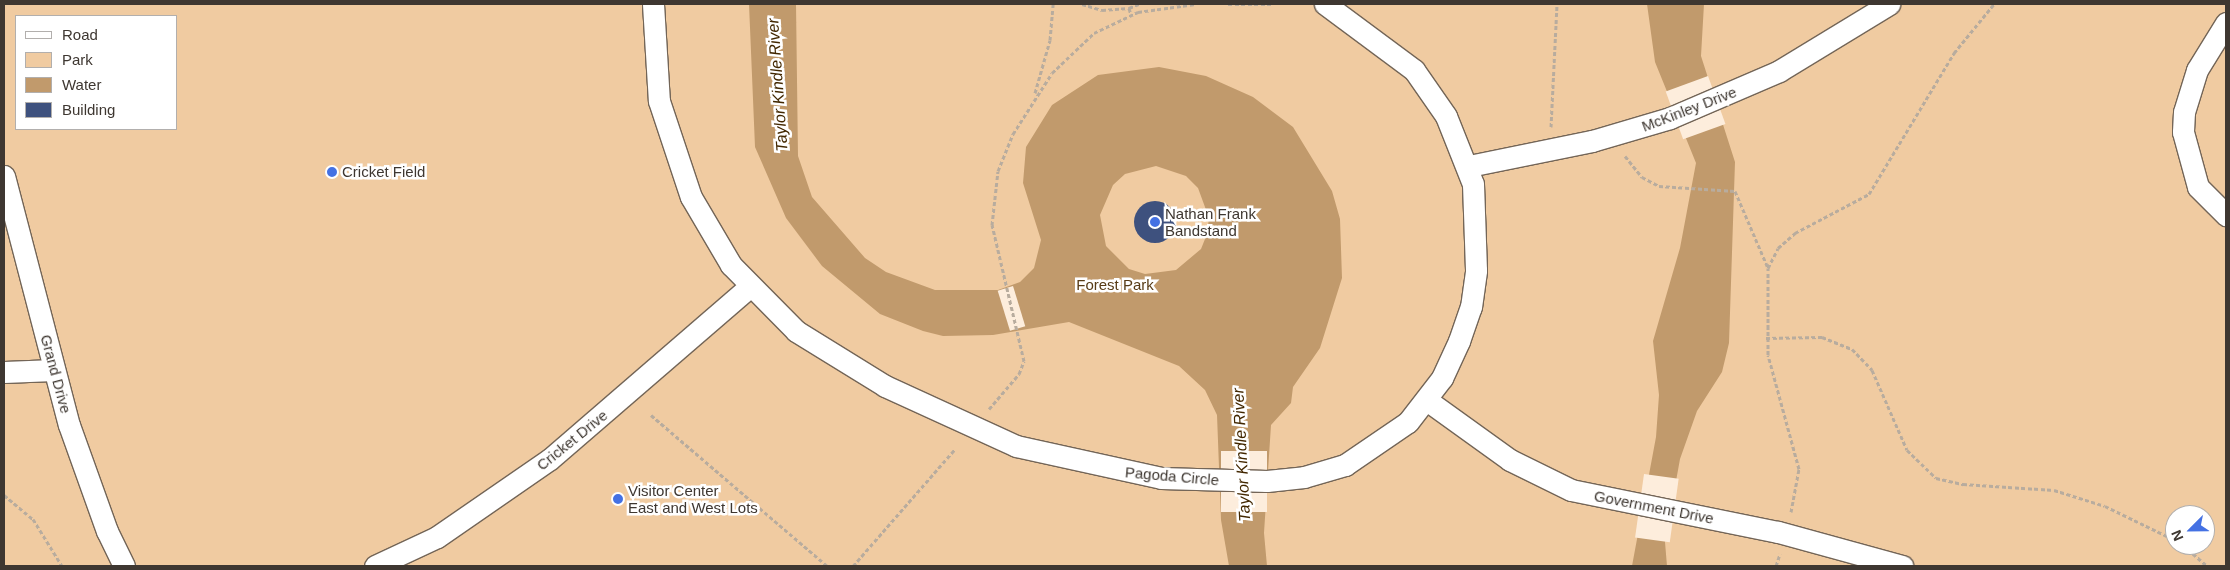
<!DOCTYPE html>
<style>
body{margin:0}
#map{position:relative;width:2230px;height:570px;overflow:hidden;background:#fdeddc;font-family:Arial,sans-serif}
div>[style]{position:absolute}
.green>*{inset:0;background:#f0cba1}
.water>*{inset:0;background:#c19a6c}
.pier>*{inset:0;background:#fdeddc;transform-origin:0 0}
.building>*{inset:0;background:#3e517e}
.round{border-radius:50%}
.path>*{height:3px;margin-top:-1.5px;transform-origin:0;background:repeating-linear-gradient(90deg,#b8ac9e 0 4px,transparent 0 6.5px)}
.roads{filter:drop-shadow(1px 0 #736557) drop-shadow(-1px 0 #736557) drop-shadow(0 1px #736557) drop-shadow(0 -1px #736557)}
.street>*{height:21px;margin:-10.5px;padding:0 10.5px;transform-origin:10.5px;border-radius:10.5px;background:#fff}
.dots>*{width:14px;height:14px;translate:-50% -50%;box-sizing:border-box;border:2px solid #fff;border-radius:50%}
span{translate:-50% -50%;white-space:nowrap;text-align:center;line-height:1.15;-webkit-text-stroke:5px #fff;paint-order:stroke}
.street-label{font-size:15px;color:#3e3731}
.poi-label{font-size:15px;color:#3e3731}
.left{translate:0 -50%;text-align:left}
.park-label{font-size:15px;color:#573b16}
.water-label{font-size:16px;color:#422700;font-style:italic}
.frame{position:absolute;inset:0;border:5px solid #3e3731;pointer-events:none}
.legend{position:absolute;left:15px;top:15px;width:162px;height:115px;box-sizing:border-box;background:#fff;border:1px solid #b2afad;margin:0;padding:6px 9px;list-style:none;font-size:15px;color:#3e3731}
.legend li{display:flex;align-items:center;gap:10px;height:25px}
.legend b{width:25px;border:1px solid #b2afad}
.north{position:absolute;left:2165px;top:505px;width:50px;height:50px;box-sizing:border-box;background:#fff;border:1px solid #b2afad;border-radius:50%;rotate:247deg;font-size:14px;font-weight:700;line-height:20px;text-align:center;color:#3e3731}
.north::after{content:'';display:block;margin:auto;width:18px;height:22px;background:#4471e3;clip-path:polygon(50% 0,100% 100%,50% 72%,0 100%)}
</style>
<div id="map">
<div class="green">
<div style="clip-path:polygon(evenodd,4px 4px,2226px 4px,2226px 566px,4px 566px,4px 4px,16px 16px,176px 16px,176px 129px,16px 129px,16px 16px,4px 4px,2175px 515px,2205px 515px,2205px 545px,2175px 545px,2175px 515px)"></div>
</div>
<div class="water">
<div style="clip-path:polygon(evenodd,749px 4px,796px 4px,798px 156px,812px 197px,865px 258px,886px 272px,935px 290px,998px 290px,1020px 282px,1034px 268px,1041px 240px,1023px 183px,1026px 147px,1052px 105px,1098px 75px,1159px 67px,1206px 76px,1253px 97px,1293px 127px,1332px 191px,1340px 219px,1342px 278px,1320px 348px,1293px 387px,1291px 403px,1271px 425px,1264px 533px,1267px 566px,1229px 566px,1221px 520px,1217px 415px,1205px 390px,1179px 366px,1069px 322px,993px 335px,943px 336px,923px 331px,880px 314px,822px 266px,786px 218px,755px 147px,749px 4px,1156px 166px,1186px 176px,1198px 188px,1209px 218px,1207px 234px,1201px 249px,1176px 270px,1145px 274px,1129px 269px,1106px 246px,1100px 215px,1113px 185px,1125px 174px,1156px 166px)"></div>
<div style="clip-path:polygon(1647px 4px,1704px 4px,1701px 56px,1735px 162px,1729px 343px,1722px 372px,1697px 411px,1680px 459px,1665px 542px,1667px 566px,1632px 566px,1656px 437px,1659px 395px,1653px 341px,1680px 248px,1696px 163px,1655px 62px)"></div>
</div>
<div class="pier">
<div style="left:1708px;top:76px;width:51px;height:45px;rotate:70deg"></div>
<div style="left:1013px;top:286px;width:42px;height:16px;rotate:73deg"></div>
<div style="left:1221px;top:451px;width:46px;height:61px"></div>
<div style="left:1644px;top:474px;width:35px;height:64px;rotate:8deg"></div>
</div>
<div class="building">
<div class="round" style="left:1134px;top:201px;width:42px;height:42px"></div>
</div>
<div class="path">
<div style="left:1082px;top:4px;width:21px;rotate:17deg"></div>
<div style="left:1102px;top:10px;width:27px;rotate:-4deg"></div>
<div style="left:1129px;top:8px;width:7px;rotate:74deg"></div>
<div style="left:1228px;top:4px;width:43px"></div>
<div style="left:1129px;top:8px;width:11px;rotate:-22deg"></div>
<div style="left:1035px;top:93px;width:55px;rotate:-74.2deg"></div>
<div style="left:1050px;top:40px;width:36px;rotate:-85deg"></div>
<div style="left:1551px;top:127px;width:123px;rotate:-87.2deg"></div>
<div style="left:1625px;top:156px;width:27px;rotate:51deg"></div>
<div style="left:1642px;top:177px;width:19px;rotate:28deg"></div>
<div style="left:1659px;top:186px;width:76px;rotate:3.8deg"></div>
<div style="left:1735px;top:191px;width:84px;rotate:66.8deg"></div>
<div style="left:1766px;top:338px;width:56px;rotate:-1deg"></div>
<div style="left:1822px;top:337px;width:32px;rotate:22deg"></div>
<div style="left:1852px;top:349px;width:29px;rotate:46deg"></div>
<div style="left:1872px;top:370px;width:87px;rotate:66.4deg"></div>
<div style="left:1907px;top:450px;width:40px;rotate:44deg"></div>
<div style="left:1936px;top:478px;width:28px;rotate:13deg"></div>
<div style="left:1963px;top:484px;width:91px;rotate:3.8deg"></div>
<div style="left:2054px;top:490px;width:53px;rotate:17.4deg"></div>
<div style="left:2105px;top:506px;width:78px;rotate:25.9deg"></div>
<div style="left:989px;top:409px;width:46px;rotate:-49.4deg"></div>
<div style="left:1019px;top:374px;width:14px;rotate:-69deg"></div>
<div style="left:1024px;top:361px;width:140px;rotate:-103.2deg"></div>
<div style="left:992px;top:225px;width:54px;rotate:-83.7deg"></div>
<div style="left:998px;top:171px;width:40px;rotate:-68deg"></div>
<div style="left:1013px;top:134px;width:72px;rotate:-57.4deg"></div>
<div style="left:1052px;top:73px;width:58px;rotate:-43.6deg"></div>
<div style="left:1094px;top:33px;width:49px;rotate:-25.5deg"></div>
<div style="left:1138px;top:12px;width:58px;rotate:-8deg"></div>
<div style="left:651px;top:415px;width:232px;rotate:40.6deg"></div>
<div style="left:4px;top:495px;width:38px;rotate:40deg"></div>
<div style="left:33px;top:519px;width:55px;rotate:58.3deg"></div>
<div style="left:1791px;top:512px;width:44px;rotate:-79.5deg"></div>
<div style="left:1799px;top:469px;width:118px;rotate:-105.2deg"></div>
<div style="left:1768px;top:355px;width:87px;rotate:-90deg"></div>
<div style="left:1768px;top:268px;width:22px;rotate:-63deg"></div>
<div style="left:1778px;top:248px;width:23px;rotate:-41deg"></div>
<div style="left:1795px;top:233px;width:84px;rotate:-27.8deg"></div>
<div style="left:1869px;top:194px;width:165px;rotate:-58.9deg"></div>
<div style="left:1954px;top:53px;width:63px;rotate:-50.8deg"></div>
<div style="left:2183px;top:545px;width:32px;rotate:41deg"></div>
<div style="left:853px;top:566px;width:155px;rotate:-48.9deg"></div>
<div style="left:1776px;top:566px;width:13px;rotate:-72deg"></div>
</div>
<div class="roads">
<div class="street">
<div style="left:653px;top:4px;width:97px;rotate:86.5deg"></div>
<div style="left:659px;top:101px;width:101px;rotate:71.6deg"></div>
<div style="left:691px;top:197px;width:79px;rotate:59.5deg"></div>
<div style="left:731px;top:265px;width:93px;rotate:45.4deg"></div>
<div style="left:796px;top:331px;width:105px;rotate:31.7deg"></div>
<div style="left:885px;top:386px;width:144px;rotate:24.6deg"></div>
<div style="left:1016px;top:446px;width:148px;rotate:12.4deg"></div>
<div style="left:1161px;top:478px;width:106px;rotate:1.6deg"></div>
<div style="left:1267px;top:481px;width:37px;rotate:-6deg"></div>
<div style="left:1304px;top:477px;width:43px;rotate:-16.3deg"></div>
<div style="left:1345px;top:465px;width:76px;rotate:-34.3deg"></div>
<div style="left:1408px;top:422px;width:56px;rotate:-52.3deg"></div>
<div style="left:1442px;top:378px;width:41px;rotate:-65.3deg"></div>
<div style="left:1459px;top:341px;width:36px;rotate:-71deg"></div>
<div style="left:1471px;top:307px;width:37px;rotate:-82deg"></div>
<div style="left:1476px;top:270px;width:86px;rotate:-92deg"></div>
<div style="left:1473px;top:184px;width:73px;rotate:-111.7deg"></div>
<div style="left:1446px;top:116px;width:56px;rotate:-124.8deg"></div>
<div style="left:1414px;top:70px;width:111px;rotate:-143.4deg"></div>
<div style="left:2226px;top:23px;width:55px;rotate:121.7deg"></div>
<div style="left:2197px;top:70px;width:44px;rotate:107.2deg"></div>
<div style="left:2184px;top:112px;width:20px;rotate:93deg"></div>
<div style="left:2183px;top:132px;width:57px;rotate:74.7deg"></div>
<div style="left:2198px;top:187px;width:40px;rotate:45deg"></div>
<div style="left:1469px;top:166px;width:126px;rotate:-11.5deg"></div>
<div style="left:1592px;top:141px;width:81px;rotate:-16.4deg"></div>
<div style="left:1670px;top:118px;width:119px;rotate:-23.3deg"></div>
<div style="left:1779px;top:71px;width:129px;rotate:-31.3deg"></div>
<div style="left:4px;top:176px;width:257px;rotate:75.4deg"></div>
<div style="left:69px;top:425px;width:113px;rotate:70.3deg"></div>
<div style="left:107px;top:531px;width:39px;rotate:64deg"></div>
<div style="left:4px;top:372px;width:50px;rotate:-2.3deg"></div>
<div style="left:1428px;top:401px;width:101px;rotate:35.7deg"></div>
<div style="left:1510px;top:460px;width:68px;rotate:26.2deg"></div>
<div style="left:1571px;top:490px;width:211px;rotate:11.5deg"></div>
<div style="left:1778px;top:532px;width:129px;rotate:15.3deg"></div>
<div style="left:375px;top:566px;width:68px;rotate:-25.1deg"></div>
<div style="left:437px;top:537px;width:137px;rotate:-34.6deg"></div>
<div style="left:550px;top:459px;width:263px;rotate:-40.8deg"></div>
</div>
</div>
<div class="dots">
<div style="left:332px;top:172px;background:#4471e3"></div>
<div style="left:1155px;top:222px;background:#4471e3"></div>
<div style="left:618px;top:499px;background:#4471e3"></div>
</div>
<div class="street-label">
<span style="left:1689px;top:109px;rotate:-21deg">McKinley Drive</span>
<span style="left:56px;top:374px;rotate:75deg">Grand Drive</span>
<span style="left:572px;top:440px;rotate:-39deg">Cricket Drive</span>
<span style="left:1172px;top:476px;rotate:5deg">Pagoda Circle</span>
<span style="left:1654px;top:507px;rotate:11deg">Government Drive</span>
</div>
<div class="poi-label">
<span class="left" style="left:342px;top:172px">Cricket Field</span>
<span class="left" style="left:1165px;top:222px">Nathan Frank<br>Bandstand</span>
<span class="left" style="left:628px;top:499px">Visitor Center<br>East and West Lots</span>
</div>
<div class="park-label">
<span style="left:1115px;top:285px">Forest Park</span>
</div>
<div class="water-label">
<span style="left:778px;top:85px;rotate:-94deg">Taylor Kindle River</span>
<span style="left:1242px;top:455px;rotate:-93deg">Taylor Kindle River</span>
</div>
<div class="frame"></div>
<ul class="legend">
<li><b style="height:6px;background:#fff"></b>Road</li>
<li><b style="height:14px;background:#f0cba1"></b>Park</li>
<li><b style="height:14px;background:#c19a6c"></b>Water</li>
<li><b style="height:14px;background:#3e517e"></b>Building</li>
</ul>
<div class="north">N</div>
</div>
